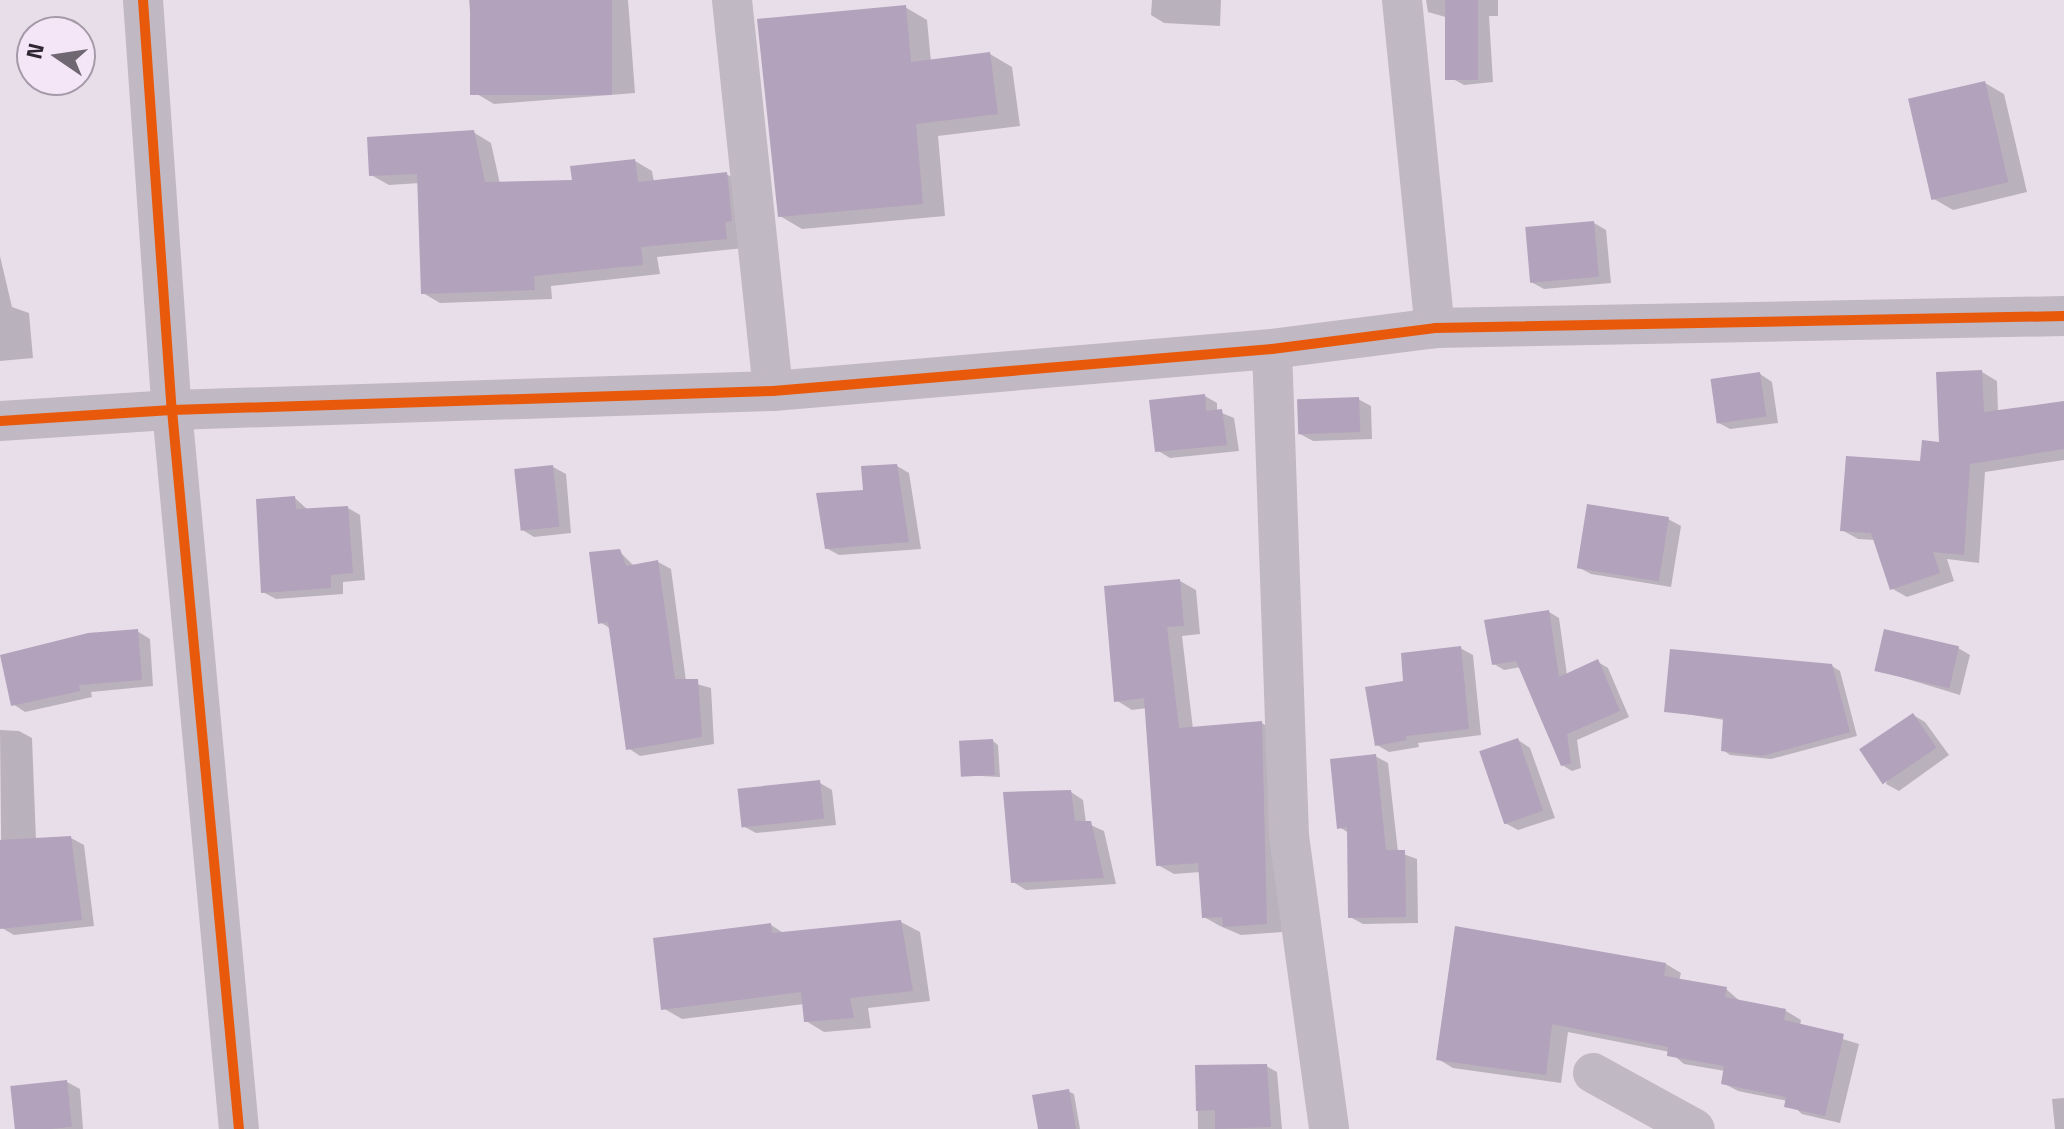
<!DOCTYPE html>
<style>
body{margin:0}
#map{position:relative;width:2064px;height:1129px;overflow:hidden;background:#e8deea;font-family:"Titillium Web",sans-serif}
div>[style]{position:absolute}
.shadow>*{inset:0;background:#0003}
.building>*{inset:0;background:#b2a2bb;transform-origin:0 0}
.minor>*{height:40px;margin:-20px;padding:0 20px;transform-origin:20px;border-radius:20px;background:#c0b8c2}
.cycleway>*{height:10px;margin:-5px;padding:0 5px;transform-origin:5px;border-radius:5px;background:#e8590c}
span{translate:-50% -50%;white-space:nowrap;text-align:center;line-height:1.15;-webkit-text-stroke:8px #f4e6f6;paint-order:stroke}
.north{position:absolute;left:16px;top:16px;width:80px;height:80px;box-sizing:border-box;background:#f4e6f6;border:2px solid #a59aa8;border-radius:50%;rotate:283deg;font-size:22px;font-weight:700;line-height:32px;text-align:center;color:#2e2732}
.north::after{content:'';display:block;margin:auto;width:28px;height:36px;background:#6f6772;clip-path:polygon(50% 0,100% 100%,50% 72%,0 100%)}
</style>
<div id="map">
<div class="shadow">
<div style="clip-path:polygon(469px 0,628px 0,635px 93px,494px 104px,477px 94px)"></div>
<div style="clip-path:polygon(1152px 0,1221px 0,1220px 26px,1164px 23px,1151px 15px)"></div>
<div style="clip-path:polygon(1426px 0,1498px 0,1498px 16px,1489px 16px,1493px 82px,1464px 85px,1453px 79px,1449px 18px,1428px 12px)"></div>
<div style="clip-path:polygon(905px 7px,927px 20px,931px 62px,990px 54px,1012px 67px,1020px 126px,938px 136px,945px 216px,802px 229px,780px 216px)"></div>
<div style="clip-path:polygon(1985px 83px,2004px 94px,2027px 192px,1953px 210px,1934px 199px)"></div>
<div style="clip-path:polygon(473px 132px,491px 143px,500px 184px,574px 182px,635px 161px,652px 171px,654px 182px,726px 174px,744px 184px,744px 248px,657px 257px,660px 274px,551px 286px,552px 299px,440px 303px,423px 293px,420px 183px,389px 185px,371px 175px)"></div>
<div style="clip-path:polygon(1594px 223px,1606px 230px,1611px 283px,1544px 289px,1531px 282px)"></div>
<div style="clip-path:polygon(0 256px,12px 307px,29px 313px,33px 358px,0 361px)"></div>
<div style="clip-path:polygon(1982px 372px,1997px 381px,1998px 412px,2064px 403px,2064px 460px,1985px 472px,1979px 563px,1947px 559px,1954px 581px,1907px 597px,1891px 588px,1875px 540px,1858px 539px,1842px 530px,1941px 445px)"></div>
<div style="clip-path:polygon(1760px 374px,1772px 382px,1778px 423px,1730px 429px,1717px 422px)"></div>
<div style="clip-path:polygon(1205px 396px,1217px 403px,1217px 411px,1234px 418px,1239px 451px,1170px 458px,1157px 450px)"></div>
<div style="clip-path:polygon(1358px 399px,1371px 406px,1372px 439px,1313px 441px,1300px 434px)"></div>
<div style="clip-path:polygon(897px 466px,909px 473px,921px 549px,839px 555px,826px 548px,865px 492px)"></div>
<div style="clip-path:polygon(553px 467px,566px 474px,571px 533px,534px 537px,521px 529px)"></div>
<div style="clip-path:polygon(295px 498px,308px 510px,348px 508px,360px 515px,365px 580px,343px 582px,343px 594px,276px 599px,263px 592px)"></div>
<div style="clip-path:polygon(1668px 519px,1681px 526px,1671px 587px,1591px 574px,1578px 567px)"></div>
<div style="clip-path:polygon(619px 551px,635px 567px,658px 562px,671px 569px,686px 681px,711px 688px,714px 744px,640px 756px,628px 748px,611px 629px,600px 622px)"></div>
<div style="clip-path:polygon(1180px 581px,1196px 590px,1200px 634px,1182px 636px,1193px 729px,1262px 723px,1277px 733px,1282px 932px,1241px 935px,1220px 926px,1204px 917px,1201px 872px,1174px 874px,1158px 865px,1147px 708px,1132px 710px,1116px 700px)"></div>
<div style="clip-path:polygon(1549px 612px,1559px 618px,1567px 675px,1598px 662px,1608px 668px,1629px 717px,1577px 740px,1581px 768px,1572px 771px,1562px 765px,1521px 667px,1504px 670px,1494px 664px)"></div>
<div style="clip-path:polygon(137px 631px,150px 639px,153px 686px,91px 692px,92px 697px,25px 712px,13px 704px)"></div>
<div style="clip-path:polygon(1460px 648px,1473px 655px,1481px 735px,1418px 743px,1419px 747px,1389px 752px,1377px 745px,1406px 682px)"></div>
<div style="clip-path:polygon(1958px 648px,1970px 655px,1960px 695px,1881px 671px)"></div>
<div style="clip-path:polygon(1832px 666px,1840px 671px,1857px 736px,1771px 759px,1730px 755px,1723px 750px,1725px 720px,1666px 711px)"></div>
<div style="clip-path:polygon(1913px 715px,1925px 722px,1949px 755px,1899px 791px,1886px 784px)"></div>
<div style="clip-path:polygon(0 730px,19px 731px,32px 738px,36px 840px,71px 838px,84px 845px,94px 926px,14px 935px,2px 928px)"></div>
<div style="clip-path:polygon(1518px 740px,1530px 748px,1555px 818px,1518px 830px,1505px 823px)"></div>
<div style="clip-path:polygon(993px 741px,998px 745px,1000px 777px,962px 775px)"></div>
<div style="clip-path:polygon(1375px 756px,1388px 763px,1398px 852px,1417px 859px,1418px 923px,1363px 924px,1350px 917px,1349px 833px,1339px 827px)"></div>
<div style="clip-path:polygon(820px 783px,832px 790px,836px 825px,756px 833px,743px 826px)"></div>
<div style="clip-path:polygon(1071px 792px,1083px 800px,1086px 823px,1104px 831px,1116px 884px,1026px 890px,1013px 882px)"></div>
<div style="clip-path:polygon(901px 922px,920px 932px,930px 1001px,868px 1008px,871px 1028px,824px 1032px,806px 1021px,804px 1004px,682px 1019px,663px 1008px,771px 925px,785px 934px)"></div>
<div style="clip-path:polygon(1666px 964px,1681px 973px,1679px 981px,1726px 989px,1741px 1002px,1786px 1011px,1801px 1020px,1800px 1026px,1859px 1044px,1840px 1123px,1802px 1114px,1788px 1101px,1738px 1091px,1723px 1083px,1725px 1071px,1684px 1064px,1670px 1052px,1568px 1032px,1561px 1083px,1453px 1068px,1438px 1059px)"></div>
<div style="clip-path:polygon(1266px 1066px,1277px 1072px,1282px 1129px,1198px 1129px,1197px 1067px)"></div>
<div style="clip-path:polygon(67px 1082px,80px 1089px,83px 1129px,16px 1129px,12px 1087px)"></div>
<div style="clip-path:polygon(1068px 1091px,1074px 1094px,1080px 1129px,1040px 1129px)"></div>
<div style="clip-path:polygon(2064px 1098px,2064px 1129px,2055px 1129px,2052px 1099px)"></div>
</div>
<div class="building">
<div style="left:470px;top:0;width:142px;height:95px"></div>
<div style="left:1445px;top:0;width:33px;height:80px"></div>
<div style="clip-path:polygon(906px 5px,911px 62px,990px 52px,998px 114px,916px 124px,923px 204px,778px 217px,757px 19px)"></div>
<div style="left:1985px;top:81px;width:104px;height:79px;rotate:77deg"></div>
<div style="clip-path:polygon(474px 130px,485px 182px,572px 180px,570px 166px,635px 159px,638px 182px,727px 172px,732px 221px,725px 222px,727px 239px,641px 247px,643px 265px,534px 276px,535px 290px,421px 294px,417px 174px,369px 176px,367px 137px)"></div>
<div style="left:1594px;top:221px;width:56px;height:69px;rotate:85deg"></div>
<div style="clip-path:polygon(1982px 370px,1984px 412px,2064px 401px,2064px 449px,1970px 464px,1964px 555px,1933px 552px,1940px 573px,1890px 590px,1871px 533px,1840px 531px,1846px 456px,1920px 461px,1922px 440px,1939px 442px,1936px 372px)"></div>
<div style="left:1760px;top:372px;width:45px;height:50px;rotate:82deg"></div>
<div style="clip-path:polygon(1205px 394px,1206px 411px,1222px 409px,1227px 445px,1155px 452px,1149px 400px)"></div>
<div style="left:1359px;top:397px;width:35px;height:62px;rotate:88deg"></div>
<div style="clip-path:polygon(897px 464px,909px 542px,825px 549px,816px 493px,863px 490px,861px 466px)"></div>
<div style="left:553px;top:465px;width:62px;height:39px;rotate:84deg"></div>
<div style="clip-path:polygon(295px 496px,296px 509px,348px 506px,353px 573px,331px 575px,331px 588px,261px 593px,256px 499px)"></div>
<div style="left:1587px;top:504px;width:83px;height:65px;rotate:9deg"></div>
<div style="clip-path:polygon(620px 549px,626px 566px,658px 560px,675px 679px,698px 679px,702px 737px,626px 750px,608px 622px,598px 624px,589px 552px)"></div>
<div style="clip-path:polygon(1180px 579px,1184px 626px,1167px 627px,1179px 728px,1262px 721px,1267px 924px,1223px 927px,1222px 917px,1202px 918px,1198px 863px,1156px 866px,1144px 698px,1114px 702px,1104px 586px)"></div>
<div style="clip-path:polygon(1549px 610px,1559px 677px,1598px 659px,1620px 711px,1567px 734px,1571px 763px,1561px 766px,1516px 661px,1492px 665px,1484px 620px)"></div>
<div style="clip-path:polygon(138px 629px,142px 680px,79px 685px,80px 691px,11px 706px,0 655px,88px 633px)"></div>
<div style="left:1884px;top:629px;width:77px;height:43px;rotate:13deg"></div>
<div style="clip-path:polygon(1461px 646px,1469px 729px,1406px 736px,1407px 740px,1375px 746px,1365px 687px,1403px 681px,1401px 653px)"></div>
<div style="clip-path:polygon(1670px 649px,1832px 664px,1850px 732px,1762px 756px,1721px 751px,1723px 718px,1664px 712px)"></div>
<div style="left:1913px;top:713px;width:42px;height:65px;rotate:56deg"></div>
<div style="left:1518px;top:738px;width:77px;height:41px;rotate:71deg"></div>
<div style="left:993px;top:739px;width:36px;height:34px;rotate:87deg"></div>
<div style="clip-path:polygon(1376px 754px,1386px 850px,1405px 850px,1406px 917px,1348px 918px,1347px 827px,1337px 829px,1330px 759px)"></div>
<div style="left:820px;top:780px;width:39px;height:83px;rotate:84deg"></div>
<div style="clip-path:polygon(1071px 790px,1075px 821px,1091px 821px,1104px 878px,1011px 883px,1003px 792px)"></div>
<div style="clip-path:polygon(71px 836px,82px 920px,0 929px,0 840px)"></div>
<div style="clip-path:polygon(901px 920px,913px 991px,850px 998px,854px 1018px,804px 1022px,801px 992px,661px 1010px,653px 938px,771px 923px,772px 933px)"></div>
<div style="clip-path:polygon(1455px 926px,1666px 963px,1664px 976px,1727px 987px,1725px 997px,1786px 1009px,1784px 1020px,1844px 1034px,1825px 1116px,1784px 1107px,1786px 1097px,1721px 1084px,1724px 1066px,1667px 1056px,1668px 1047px,1552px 1024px,1546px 1075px,1436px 1060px)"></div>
<div style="clip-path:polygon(1267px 1064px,1271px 1127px,1215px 1129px,1215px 1110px,1196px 1111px,1195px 1065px)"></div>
<div style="left:67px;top:1080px;width:47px;height:57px;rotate:84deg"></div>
<div style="clip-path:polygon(1069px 1089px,1076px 1129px,1038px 1129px,1032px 1095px)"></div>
</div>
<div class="minor">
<div style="left:143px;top:0;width:411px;rotate:86deg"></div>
<div style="left:172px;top:410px;width:722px;rotate:84.68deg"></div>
<div style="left:732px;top:0;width:393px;rotate:84deg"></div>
<div style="left:1402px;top:0;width:330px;rotate:84.3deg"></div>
<div style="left:1272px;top:349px;width:487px;rotate:88deg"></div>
<div style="left:1289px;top:836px;width:296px;rotate:82.2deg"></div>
<div style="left:0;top:421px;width:172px;rotate:-3.7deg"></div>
<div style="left:172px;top:410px;width:601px;rotate:-1.81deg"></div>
<div style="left:773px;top:391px;width:501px;rotate:-4.81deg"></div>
<div style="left:1272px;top:349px;width:164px;rotate:-7.3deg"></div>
<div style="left:1435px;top:328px;width:629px;rotate:-1.09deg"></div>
<div style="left:1593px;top:1073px;width:116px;rotate:28.8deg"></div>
</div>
<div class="cycleway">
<div style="left:143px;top:0;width:411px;rotate:86deg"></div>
<div style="left:172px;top:410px;width:722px;rotate:84.68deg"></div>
<div style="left:0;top:421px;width:172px;rotate:-3.7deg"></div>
<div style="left:172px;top:410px;width:601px;rotate:-1.81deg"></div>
<div style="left:773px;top:391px;width:501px;rotate:-4.81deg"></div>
<div style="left:1272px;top:349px;width:164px;rotate:-7.3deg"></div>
<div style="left:1435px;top:328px;width:629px;rotate:-1.09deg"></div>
</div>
<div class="north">N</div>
</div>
